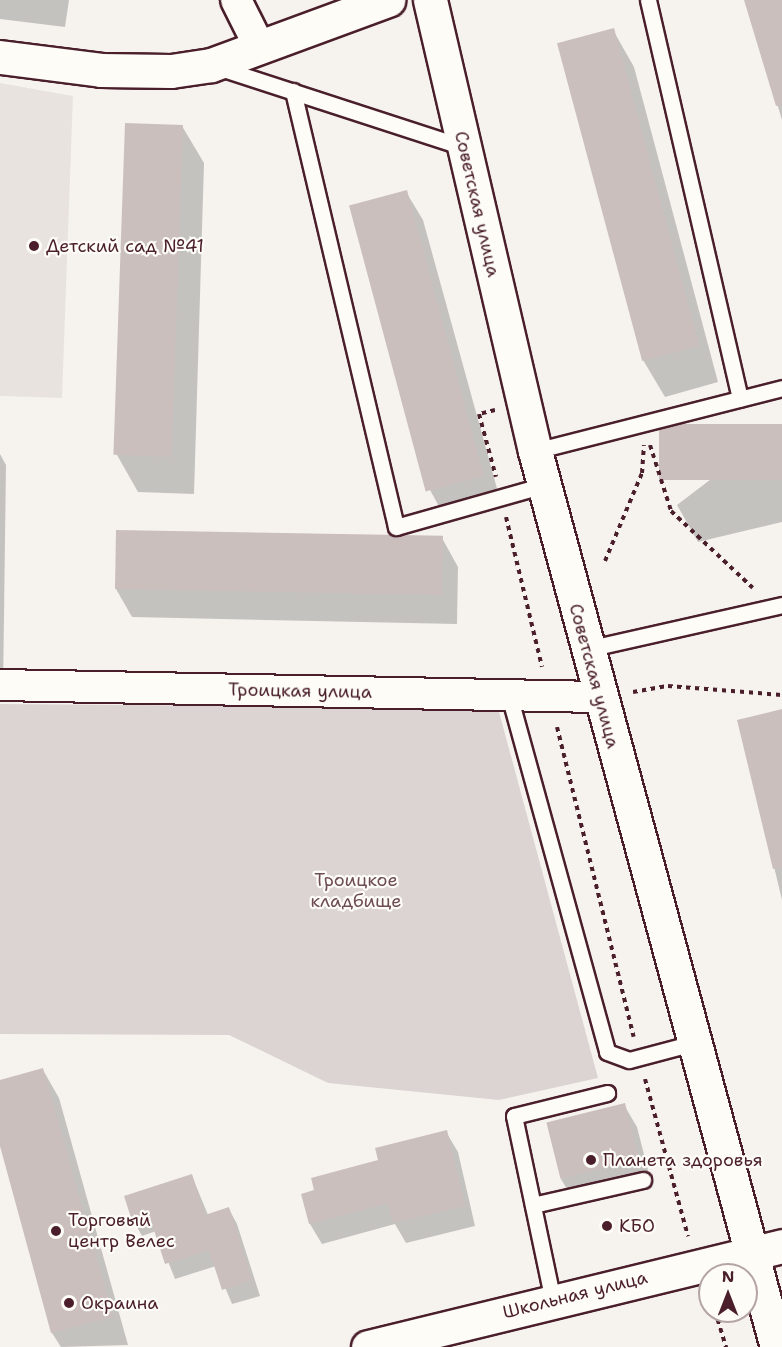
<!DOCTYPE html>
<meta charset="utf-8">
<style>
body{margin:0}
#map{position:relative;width:782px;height:1347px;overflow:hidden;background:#f6f3ef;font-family:"Shantell Sans",sans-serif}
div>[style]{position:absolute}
.built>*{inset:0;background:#e9e3e0}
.green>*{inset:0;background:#dcd4d2}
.shadow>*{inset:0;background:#0003}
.building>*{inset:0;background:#cbbfbe;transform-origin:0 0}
.path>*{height:4px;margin-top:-2px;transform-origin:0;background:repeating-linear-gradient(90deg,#4a1f2b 0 4.5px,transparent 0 9px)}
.roads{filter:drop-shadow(2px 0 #4a1f2b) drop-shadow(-2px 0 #4a1f2b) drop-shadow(0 2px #4a1f2b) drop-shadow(0 -2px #4a1f2b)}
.lane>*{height:15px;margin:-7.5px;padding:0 7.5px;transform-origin:7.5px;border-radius:7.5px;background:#fdfcf7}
.street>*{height:30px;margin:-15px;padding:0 15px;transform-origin:15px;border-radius:15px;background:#fdfcf7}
.secondary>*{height:33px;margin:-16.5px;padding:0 16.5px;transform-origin:16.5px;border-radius:16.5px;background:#fdfcf7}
.dots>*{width:16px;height:16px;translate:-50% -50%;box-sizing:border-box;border:3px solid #fdfcf7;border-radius:50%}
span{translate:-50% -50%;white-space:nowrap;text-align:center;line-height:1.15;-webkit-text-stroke:4.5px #fdfcf7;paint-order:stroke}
.street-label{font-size:18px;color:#4a1f2b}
.poi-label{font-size:18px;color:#4a1f2b}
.left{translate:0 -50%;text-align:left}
.park-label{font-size:18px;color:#6e4c55}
.north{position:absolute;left:698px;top:1263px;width:60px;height:60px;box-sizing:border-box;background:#fdfcf7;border:2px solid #b5a4a5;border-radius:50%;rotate:0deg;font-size:16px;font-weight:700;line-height:24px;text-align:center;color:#4a1f2b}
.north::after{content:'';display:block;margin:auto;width:21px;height:27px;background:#4a1f2b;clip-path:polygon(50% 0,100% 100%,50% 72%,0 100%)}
</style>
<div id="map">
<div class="built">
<div style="clip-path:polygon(0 83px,73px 96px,62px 398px,0 396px)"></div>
</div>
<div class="green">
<div style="clip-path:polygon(0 704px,498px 708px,598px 1078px,499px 1100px,328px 1083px,229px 1035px,0 1034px)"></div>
</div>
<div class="shadow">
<div style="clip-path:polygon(0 0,69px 0,65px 27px,0 19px)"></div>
<div style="clip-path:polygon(746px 0,782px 0,782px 120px)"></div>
<div style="clip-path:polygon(613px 30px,634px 67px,718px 382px,665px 397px,643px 360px,559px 45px)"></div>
<div style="clip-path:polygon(126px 125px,182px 126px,204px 163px,194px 494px,138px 492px,117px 455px)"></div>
<div style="clip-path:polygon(406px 192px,423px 220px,501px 503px,446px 519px,430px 490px)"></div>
<div style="clip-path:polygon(782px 425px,782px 522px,698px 542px,677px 505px)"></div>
<div style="clip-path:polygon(0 454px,6px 465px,3px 692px,0 692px)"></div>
<div style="clip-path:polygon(442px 538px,458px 567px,457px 624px,132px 617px,116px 589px)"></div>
<div style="clip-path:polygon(782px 710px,782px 900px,739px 721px)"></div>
<div style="clip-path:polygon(43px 1070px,59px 1098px,128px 1345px,61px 1347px,52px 1333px,0 1140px,0 1082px)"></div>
<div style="clip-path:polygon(624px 1105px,637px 1127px,651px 1182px,574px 1201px,561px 1179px)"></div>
<div style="clip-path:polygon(446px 1132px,458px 1152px,475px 1226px,406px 1243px,395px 1224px,322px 1244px,310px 1224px,303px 1195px)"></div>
<div style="clip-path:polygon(192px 1176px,208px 1215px,229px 1209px,237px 1224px,260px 1296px,232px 1304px,216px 1266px,175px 1279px,156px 1231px,142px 1236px,133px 1220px)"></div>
</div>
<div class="building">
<div style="clip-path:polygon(744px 0,782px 0,782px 105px,776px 106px)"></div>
<div style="left:614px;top:28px;width:329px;height:59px;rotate:75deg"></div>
<div style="left:125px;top:123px;width:58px;height:332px;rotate:2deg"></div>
<div style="left:407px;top:190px;width:296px;height:60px;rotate:75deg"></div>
<div style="left:782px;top:424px;width:56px;height:123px;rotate:90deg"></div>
<div style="left:116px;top:530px;width:327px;height:59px;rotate:1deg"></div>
<div style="clip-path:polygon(782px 709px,782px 868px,773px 869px,737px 720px)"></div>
<div style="clip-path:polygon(43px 1068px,113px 1317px,51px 1333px,0 1146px,0 1080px)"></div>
<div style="left:625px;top:1103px;width:58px;height:81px;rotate:76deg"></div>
<div style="clip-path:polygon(447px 1130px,465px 1206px,393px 1223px,388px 1203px,309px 1224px,301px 1194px,314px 1190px,311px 1178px,378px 1160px,375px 1148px)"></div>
<div style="clip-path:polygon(192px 1174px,205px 1215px,229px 1207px,252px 1280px,222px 1290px,209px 1250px,165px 1264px,149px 1215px,132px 1221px,124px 1196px)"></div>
</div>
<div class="path">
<div style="left:495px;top:410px;width:16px;rotate:166deg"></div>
<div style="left:479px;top:414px;width:65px;rotate:74.9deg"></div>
<div style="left:650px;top:445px;width:69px;rotate:72.3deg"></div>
<div style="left:671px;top:511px;width:112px;rotate:43.2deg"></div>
<div style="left:506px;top:517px;width:154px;rotate:76.5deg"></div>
<div style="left:605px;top:561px;width:95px;rotate:-67.2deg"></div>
<div style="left:642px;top:473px;width:28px;rotate:-86deg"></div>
<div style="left:633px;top:692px;width:36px;rotate:-10deg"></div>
<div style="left:668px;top:686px;width:114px;rotate:4.5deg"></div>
<div style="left:557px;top:727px;width:319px;rotate:76.1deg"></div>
<div style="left:645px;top:1079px;width:163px;rotate:74.7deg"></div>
<div style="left:715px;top:1311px;width:38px;rotate:73deg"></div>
</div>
<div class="roads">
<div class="lane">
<div style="left:648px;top:0;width:409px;rotate:77deg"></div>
<div style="left:217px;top:67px;width:259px;rotate:18deg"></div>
<div style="left:293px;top:91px;width:448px;rotate:76.7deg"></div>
<div style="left:396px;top:527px;width:154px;rotate:-15.8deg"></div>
<div style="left:535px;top:451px;width:255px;rotate:-14.3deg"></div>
<div style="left:587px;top:649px;width:200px;rotate:-12.7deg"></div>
<div style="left:509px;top:695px;width:370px;rotate:74.6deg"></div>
<div style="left:607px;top:1052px;width:23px;rotate:20deg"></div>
<div style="left:629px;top:1060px;width:67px;rotate:-14.7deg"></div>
<div style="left:533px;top:1205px;width:113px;rotate:-12.8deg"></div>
<div style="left:553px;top:1301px;width:189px;rotate:-101.9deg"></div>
<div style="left:514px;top:1116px;width:96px;rotate:-13.9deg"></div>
</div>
<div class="street">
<div style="left:236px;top:0;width:54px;rotate:63.4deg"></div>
<div style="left:0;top:685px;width:599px;rotate:1.15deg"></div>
</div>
<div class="secondary">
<div style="left:430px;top:0;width:463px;rotate:76.9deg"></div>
<div style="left:535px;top:451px;width:928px;rotate:74.89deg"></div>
<div style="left:0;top:57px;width:102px;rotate:7.3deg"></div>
<div style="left:101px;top:70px;width:70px;rotate:0.8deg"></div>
<div style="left:171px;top:71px;width:40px;rotate:-8.5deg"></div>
<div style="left:211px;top:65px;width:189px;rotate:-20.2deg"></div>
<div style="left:368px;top:1347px;width:426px;rotate:-13.7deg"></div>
</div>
</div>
<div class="dots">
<div style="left:34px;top:246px;background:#4a1f2b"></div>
<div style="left:591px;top:1160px;background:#4a1f2b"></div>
<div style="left:607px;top:1226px;background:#4a1f2b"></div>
<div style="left:56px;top:1231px;background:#4a1f2b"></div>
<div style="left:69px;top:1303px;background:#4a1f2b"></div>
</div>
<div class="street-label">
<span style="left:477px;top:204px;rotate:77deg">Советская улица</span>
<span style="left:594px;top:676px;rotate:75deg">Советская улица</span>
<span style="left:300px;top:691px;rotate:1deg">Троицкая улица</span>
<span style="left:575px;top:1295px;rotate:-14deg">Школьная улица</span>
</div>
<div class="poi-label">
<span class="left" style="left:46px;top:246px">Детский сад №41</span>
<span class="left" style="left:603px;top:1160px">Планета здоровья</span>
<span class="left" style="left:68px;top:1231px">Торговый<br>центр Велес</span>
<span class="left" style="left:619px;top:1226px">КБО</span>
<span class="left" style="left:81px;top:1303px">Окраина</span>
</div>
<div class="park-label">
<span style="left:356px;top:891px">Троицкое<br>кладбище</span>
</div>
<div class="north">N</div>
</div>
